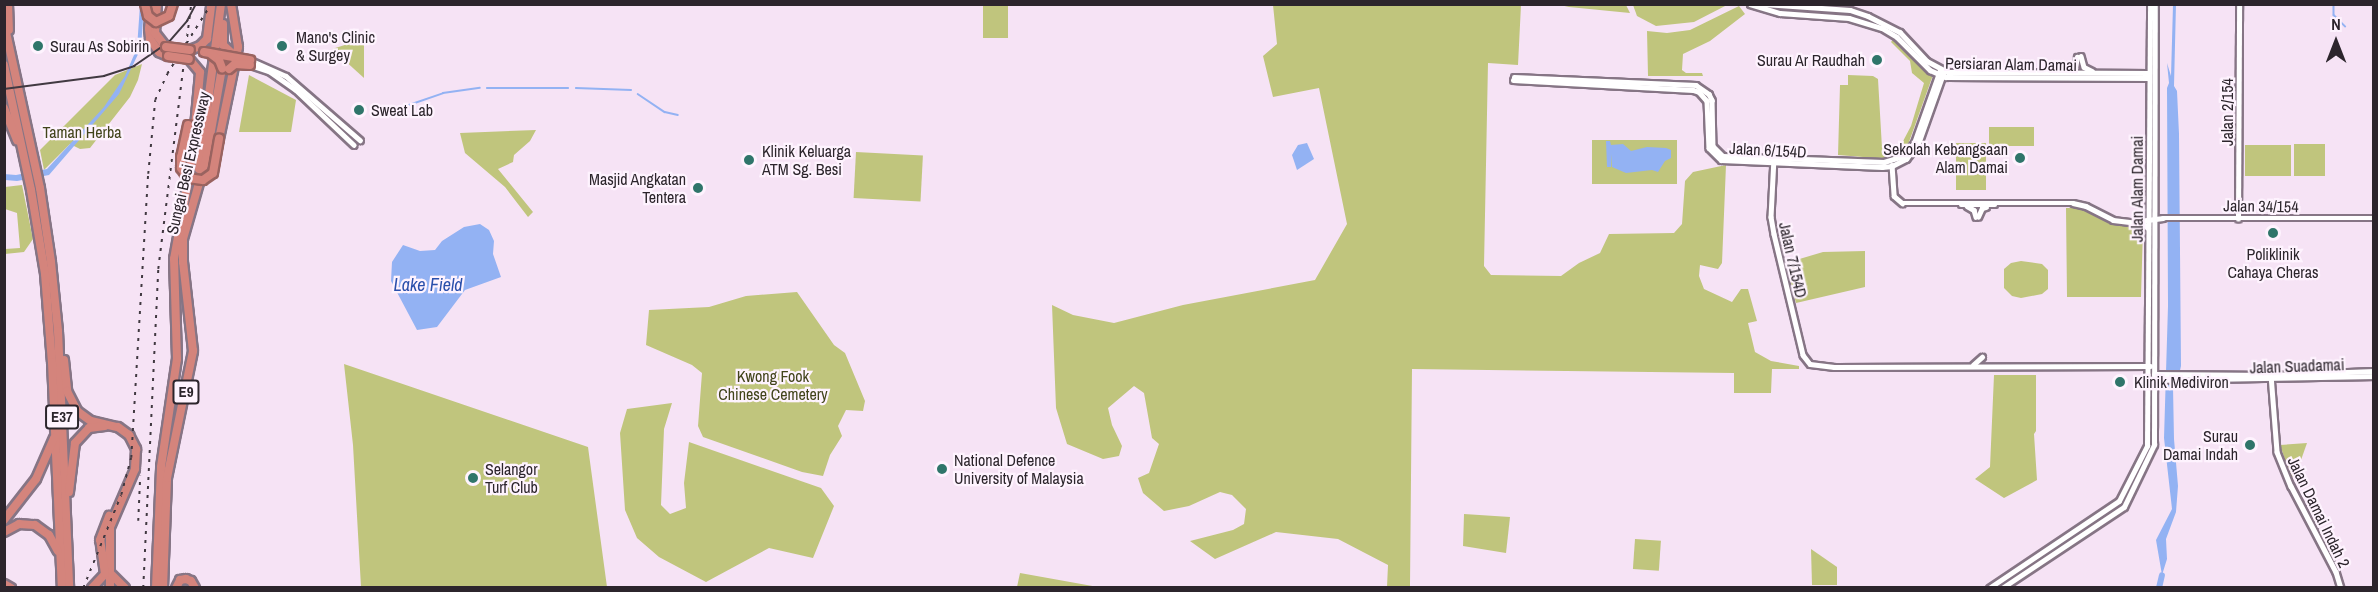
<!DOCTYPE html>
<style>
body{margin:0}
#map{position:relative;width:2378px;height:592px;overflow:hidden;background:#f6e3f5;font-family:"Archivo Narrow",sans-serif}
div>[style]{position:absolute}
.green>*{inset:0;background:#c0c57d;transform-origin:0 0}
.water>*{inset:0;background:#93b2f3}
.stream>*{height:1.5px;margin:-0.75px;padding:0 0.75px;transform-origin:0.75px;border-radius:0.75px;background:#93b2f3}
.river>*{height:6px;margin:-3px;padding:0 3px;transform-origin:3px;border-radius:3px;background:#93b2f3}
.roads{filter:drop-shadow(2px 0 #867585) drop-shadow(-2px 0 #867585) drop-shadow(0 2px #867585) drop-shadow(0 -2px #867585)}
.secondary>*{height:4.5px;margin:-2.25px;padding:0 2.25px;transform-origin:2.25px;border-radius:2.25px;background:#fff}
.highway>*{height:8px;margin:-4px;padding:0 4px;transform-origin:4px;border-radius:4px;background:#d4847c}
.tram>*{height:1.5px;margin:-0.75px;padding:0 0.75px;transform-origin:0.75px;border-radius:0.75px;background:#413941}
.rail>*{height:1.5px;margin-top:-0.75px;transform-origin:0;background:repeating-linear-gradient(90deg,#413941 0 3px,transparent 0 9px)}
.bridges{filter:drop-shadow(2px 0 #996360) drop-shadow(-2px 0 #996360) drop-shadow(0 2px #996360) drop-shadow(0 -2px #996360)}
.highway-bridge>*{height:8px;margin:-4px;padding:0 4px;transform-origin:4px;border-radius:4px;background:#d4847c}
.dots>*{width:16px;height:16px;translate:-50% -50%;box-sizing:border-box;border:3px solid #fef3fe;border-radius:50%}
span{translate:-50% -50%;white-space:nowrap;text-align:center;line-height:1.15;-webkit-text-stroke:4.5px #fef3fe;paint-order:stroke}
.shield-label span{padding:2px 4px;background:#fef3fe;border:2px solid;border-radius:4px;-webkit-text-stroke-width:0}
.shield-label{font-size:15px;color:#2c252c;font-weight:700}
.poi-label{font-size:16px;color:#2c252c}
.left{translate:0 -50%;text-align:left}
.right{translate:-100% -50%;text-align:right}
.street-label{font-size:16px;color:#2c252c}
.park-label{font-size:16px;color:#42441b}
.water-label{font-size:18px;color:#2a4fab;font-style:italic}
.frame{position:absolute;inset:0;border:6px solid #2c252c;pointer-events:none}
.north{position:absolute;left:2306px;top:12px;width:60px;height:60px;-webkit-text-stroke:4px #fef3fe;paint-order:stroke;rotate:0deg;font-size:16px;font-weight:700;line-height:24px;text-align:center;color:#2c252c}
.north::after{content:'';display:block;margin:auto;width:21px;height:27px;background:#2c252c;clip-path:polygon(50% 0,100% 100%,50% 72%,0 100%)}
</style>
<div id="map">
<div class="green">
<div style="left:983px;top:5px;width:25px;height:33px"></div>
<div style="clip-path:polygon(1273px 5px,1521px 5px,1518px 65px,1488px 63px,1484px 266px,1491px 275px,1561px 276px,1579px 263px,1600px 253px,1609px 234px,1674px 233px,1682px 224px,1685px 181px,1693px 172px,1726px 165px,1722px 263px,1718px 269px,1700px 265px,1699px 276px,1704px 289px,1732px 302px,1741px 289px,1748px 289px,1757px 321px,1748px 323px,1755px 352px,1771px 361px,1799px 366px,1799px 369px,1772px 369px,1771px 393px,1734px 393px,1734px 373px,1412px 369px,1410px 587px,1387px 587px,1388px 565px,1338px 539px,1276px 532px,1215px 559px,1190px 541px,1233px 530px,1244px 524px,1246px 509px,1232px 495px,1220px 492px,1189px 506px,1164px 511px,1143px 493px,1138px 478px,1149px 473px,1159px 444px,1152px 438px,1144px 393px,1134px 386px,1108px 408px,1112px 425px,1122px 446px,1119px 456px,1103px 459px,1067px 444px,1056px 408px,1052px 305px,1073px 315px,1114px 323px,1183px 305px,1315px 280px,1347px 224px,1319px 88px,1273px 97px,1263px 56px,1277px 44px)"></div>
<div style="clip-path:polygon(1560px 5px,1626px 5px,1630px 13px,1569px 7px)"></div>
<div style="clip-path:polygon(1633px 5px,1633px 4px,1727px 5px,1694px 22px,1656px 26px,1637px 16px)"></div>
<div style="clip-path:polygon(1739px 6px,1745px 14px,1710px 41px,1683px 54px,1682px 70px,1686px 73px,1702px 73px,1703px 76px,1648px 76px,1647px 31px,1667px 33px,1690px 30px)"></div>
<div style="clip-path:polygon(1894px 38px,1933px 75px,1909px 142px,1901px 153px,1888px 159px,1838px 155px,1840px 85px,1848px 85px,1848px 75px,1873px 76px,1878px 79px,1882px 148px,1889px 150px,1901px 145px,1911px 126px,1924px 83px,1912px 73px,1910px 61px,1891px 42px)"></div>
<div style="clip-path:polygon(364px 39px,364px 78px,332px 49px)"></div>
<div style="clip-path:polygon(142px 64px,138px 80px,130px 97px,90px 148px,80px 149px,70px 144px,44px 170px,40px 150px,115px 75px)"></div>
<div style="clip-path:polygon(249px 75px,296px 100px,291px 132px,239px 132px)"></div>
<div style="left:1989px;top:127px;width:45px;height:19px"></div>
<div style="clip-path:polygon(536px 130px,530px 141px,514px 155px,513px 162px,498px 169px,533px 212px,528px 217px,505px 187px,465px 153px,460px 133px)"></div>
<div style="left:1592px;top:140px;width:85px;height:44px"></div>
<div style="left:1956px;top:143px;width:30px;height:47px"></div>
<div style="left:2294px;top:144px;width:31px;height:32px"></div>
<div style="left:2245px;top:145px;width:46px;height:31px"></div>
<div style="left:856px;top:152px;width:67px;height:46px;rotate:3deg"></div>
<div style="clip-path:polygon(22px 185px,33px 239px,24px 252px,5px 254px,5px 249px,20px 248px,17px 213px,5px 209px,5px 187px)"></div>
<div style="clip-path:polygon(2066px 208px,2080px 208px,2114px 225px,2143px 228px,2141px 297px,2067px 297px)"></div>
<div style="clip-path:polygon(1865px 251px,1865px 287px,1796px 303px,1786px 263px,1823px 252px)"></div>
<div style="clip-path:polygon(2021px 261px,2042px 264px,2048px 270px,2048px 289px,2042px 294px,2021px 298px,2012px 296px,2004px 288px,2004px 269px,2011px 263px)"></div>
<div style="clip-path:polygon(797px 292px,834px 345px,845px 353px,865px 401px,863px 411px,846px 410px,838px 426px,842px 436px,830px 455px,823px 476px,802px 472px,703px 437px,698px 426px,702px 373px,692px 365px,646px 345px,649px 310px,709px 307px,746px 296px)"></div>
<div style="clip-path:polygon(344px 364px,588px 447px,607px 587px,361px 587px,353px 445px)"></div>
<div style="clip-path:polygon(1994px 375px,2036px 375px,2036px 431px,2034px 434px,2037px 480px,2004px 498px,1975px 479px,1990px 467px)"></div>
<div style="clip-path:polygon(672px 403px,664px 429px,661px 505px,670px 514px,686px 508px,684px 483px,689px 442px,821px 488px,834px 506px,813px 558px,769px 548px,706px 582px,659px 557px,637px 538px,625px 510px,620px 433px,627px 409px)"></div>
<div style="clip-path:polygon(2307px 443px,2295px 477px,2291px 477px,2280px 445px)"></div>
<div style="clip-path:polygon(1464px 514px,1510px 517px,1506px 553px,1463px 546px)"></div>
<div style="left:1635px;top:539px;width:26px;height:30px;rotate:4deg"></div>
<div style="clip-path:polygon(1811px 549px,1837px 567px,1837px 585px,1812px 585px)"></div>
<div style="clip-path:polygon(1020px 573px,1098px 587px,1017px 587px)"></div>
</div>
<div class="water">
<div style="clip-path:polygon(2176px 4px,2174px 86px,2177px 91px,2179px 134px,2181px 366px,2177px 384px,2173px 387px,2174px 439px,2178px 486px,2176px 512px,2166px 539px,2167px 559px,2162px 575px,2156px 540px,2172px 509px,2164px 438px,2168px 306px,2167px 88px,2169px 83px,2167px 63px,2171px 76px,2173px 5px)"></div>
<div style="clip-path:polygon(140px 5px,144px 5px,141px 48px,119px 94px,49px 175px,17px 181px,5px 180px,4px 174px,16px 175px,47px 169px,104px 107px,125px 76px,137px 48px)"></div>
<div style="clip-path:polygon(1606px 141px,1610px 141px,1611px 145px,1623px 144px,1631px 151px,1647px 147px,1666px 148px,1671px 150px,1671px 158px,1665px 161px,1658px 172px,1652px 170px,1626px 173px,1612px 167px,1611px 154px,1611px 167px,1607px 167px)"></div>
<div style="clip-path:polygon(1307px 143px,1314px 159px,1297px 170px,1292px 155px,1298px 145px)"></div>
<div style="clip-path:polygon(480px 224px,489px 230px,494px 241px,493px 254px,501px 277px,465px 290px,437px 327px,417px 330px,391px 281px,392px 262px,403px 245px,420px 251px,435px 250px,442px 241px,464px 227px)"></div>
</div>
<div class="stream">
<div style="left:2334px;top:4px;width:11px;rotate:90deg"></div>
<div style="left:2334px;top:15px;width:16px;rotate:45deg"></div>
<div style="left:487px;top:88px;width:81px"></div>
<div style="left:576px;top:88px;width:55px;rotate:2.1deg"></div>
<div style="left:638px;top:94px;width:32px;rotate:34deg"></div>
<div style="left:665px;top:112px;width:13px;rotate:13deg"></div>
<div style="left:409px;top:105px;width:36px;rotate:-19deg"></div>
<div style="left:443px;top:93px;width:37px;rotate:-8deg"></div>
</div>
<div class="river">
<div style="left:2159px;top:588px;width:13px;rotate:-77deg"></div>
</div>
<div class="roads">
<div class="secondary">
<div style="left:1750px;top:4px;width:31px;rotate:17deg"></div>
<div style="left:1780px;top:13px;width:69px;rotate:4.1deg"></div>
<div style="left:1849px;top:18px;width:34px;rotate:17deg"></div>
<div style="left:1882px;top:28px;width:17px;rotate:31deg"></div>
<div style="left:1897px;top:37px;width:47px;rotate:45deg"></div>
<div style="left:1930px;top:70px;width:17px;rotate:24deg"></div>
<div style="left:1946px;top:77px;width:203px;rotate:0.3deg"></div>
<div style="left:1764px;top:4px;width:86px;rotate:4deg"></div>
<div style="left:1850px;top:10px;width:19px;rotate:18deg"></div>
<div style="left:1868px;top:16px;width:36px;rotate:27deg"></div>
<div style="left:1900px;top:32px;width:40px;rotate:47deg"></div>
<div style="left:1927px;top:61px;width:24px;rotate:28deg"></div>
<div style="left:1948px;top:72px;width:201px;rotate:0.3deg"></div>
<div style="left:2081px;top:56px;width:11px;rotate:75deg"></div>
<div style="left:2084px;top:67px;width:9px;rotate:27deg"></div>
<div style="left:250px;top:60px;width:39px;rotate:24deg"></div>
<div style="left:286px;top:76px;width:98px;rotate:40.9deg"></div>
<div style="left:250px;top:65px;width:20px;rotate:18deg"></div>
<div style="left:269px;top:71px;width:32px;rotate:35deg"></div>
<div style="left:295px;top:89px;width:81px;rotate:43.5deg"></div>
<div style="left:2070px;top:71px;width:6px;rotate:-31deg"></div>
<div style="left:2075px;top:68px;width:11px;rotate:-80deg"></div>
<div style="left:1514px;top:77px;width:182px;rotate:2.5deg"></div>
<div style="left:1696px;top:85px;width:16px;rotate:35deg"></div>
<div style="left:1709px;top:94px;width:7px;rotate:63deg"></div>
<div style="left:1712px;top:100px;width:46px;rotate:88.8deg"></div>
<div style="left:1713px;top:146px;width:14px;rotate:45deg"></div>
<div style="left:1723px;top:156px;width:161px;rotate:2.1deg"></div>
<div style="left:1884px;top:162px;width:21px;rotate:-17deg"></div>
<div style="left:1904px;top:156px;width:16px;rotate:-52deg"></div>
<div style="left:1914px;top:143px;width:77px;rotate:-70.4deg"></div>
<div style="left:1513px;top:80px;width:180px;rotate:3.2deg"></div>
<div style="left:1693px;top:90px;width:6px;rotate:18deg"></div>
<div style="left:1699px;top:92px;width:12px;rotate:48deg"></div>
<div style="left:1707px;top:101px;width:47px;rotate:87.6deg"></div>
<div style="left:1709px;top:148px;width:17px;rotate:45deg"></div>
<div style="left:1721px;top:160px;width:161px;rotate:2.5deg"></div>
<div style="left:1882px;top:167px;width:10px;rotate:-6deg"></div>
<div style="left:1892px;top:166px;width:16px;rotate:-27deg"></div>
<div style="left:1906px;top:159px;width:19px;rotate:-51deg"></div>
<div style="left:1918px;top:144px;width:77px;rotate:-70.4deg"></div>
<div style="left:1774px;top:158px;width:59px;rotate:92.9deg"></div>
<div style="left:1771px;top:217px;width:17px;rotate:80deg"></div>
<div style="left:1774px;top:234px;width:124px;rotate:76.5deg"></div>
<div style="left:1803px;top:355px;width:11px;rotate:52deg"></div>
<div style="left:1810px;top:364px;width:24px;rotate:7deg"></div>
<div style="left:1834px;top:367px;width:316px;rotate:-0.2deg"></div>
<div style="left:1892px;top:165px;width:31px;rotate:86deg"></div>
<div style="left:1894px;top:196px;width:11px;rotate:41deg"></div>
<div style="left:1902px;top:203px;width:171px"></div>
<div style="left:2073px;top:203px;width:13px;rotate:13deg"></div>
<div style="left:2086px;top:206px;width:30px;rotate:27deg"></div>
<div style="left:2113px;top:220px;width:31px;rotate:7deg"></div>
<div style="left:2144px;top:224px;width:6px;rotate:45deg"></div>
<div style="left:1961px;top:205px;width:34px"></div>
<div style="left:1967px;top:206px;width:8px;rotate:30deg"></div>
<div style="left:1974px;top:210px;width:7px;rotate:74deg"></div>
<div style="left:1978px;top:217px;width:10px;rotate:-66deg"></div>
<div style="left:1982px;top:208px;width:4px;rotate:-14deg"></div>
<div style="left:2238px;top:219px;width:215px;rotate:-89.7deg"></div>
<div style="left:2139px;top:221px;width:24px;rotate:-7deg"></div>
<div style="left:2163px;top:218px;width:211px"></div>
<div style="left:1973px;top:365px;width:12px;rotate:-42deg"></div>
<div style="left:2154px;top:374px;width:117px;rotate:0.5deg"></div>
<div style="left:2271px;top:375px;width:103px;rotate:-2.2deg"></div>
<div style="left:2271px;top:375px;width:77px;rotate:85.5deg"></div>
<div style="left:2277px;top:452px;width:37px;rotate:68deg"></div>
<div style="left:2291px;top:486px;width:97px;rotate:62.4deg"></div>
<div style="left:2336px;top:572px;width:17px;rotate:73deg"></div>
<div style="left:2154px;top:380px;width:220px;rotate:-1deg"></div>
<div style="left:1989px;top:588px;width:156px;rotate:-33.8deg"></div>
<div style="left:2119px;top:501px;width:62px;rotate:-63deg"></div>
<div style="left:2147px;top:446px;width:442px;rotate:-89.6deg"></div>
<div style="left:2002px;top:588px;width:146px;rotate:-33.6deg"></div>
<div style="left:2124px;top:507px;width:69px;rotate:-64.2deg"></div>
<div style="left:2154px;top:445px;width:441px;rotate:-89.9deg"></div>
</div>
<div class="highway">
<div style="left:8px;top:4px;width:26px;rotate:88deg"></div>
<div style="left:152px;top:4px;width:25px;rotate:97deg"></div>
<div style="left:149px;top:29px;width:10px;rotate:84deg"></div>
<div style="left:150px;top:39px;width:16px;rotate:55deg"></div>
<div style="left:159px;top:52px;width:10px;rotate:24deg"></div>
<div style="left:157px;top:4px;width:29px;rotate:94deg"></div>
<div style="left:155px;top:33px;width:18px;rotate:52deg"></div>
<div style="left:4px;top:23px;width:169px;rotate:77.7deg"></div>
<div style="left:40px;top:188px;width:75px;rotate:81.5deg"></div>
<div style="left:51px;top:262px;width:69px;rotate:84.2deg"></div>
<div style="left:58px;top:331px;width:257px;rotate:87.5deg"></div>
<div style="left:223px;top:24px;width:21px;rotate:90deg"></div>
<div style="left:223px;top:45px;width:16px;rotate:43deg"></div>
<div style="left:190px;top:50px;width:11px;rotate:-22deg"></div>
<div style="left:200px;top:46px;width:10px;rotate:-45deg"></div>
<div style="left:207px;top:39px;width:35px;rotate:-83deg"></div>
<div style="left:4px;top:65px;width:128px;rotate:77.8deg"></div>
<div style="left:31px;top:190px;width:85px;rotate:80.5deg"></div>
<div style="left:45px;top:274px;width:88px;rotate:85.5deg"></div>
<div style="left:52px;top:362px;width:226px;rotate:87.5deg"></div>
<div style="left:4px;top:108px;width:35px;rotate:68deg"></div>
<div style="left:219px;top:139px;width:94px;rotate:-78.3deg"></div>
<div style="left:238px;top:47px;width:44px;rotate:-99.2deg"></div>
<div style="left:199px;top:169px;width:166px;rotate:-82.4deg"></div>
<div style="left:64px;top:360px;width:31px;rotate:84deg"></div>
<div style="left:67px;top:391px;width:22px;rotate:63deg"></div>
<div style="left:77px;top:411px;width:17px;rotate:36deg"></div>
<div style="left:91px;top:421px;width:28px;rotate:13deg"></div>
<div style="left:118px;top:427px;width:14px;rotate:36deg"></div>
<div style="left:129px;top:435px;width:16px;rotate:63deg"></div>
<div style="left:136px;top:449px;width:20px;rotate:93deg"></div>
<div style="left:135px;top:469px;width:63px;rotate:113.3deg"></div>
<div style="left:110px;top:527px;width:61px;rotate:90deg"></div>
<div style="left:69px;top:492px;width:49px;rotate:-83deg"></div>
<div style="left:75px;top:443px;width:21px;rotate:-47deg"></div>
<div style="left:89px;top:428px;width:16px;rotate:-7deg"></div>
<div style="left:4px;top:520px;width:52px;rotate:-52deg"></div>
<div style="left:36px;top:479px;width:45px;rotate:-66.3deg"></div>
<div style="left:4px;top:532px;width:17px;rotate:-28deg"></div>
<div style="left:19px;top:524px;width:16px;rotate:4deg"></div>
<div style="left:35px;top:525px;width:17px;rotate:36deg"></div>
<div style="left:49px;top:535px;width:18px;rotate:61deg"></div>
<div style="left:110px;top:573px;width:21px;rotate:45deg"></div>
<div style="left:4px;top:584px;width:8px;rotate:30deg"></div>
<div style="left:92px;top:588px;width:19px;rotate:-47deg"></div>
<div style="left:105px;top:574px;width:34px;rotate:-98deg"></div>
<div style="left:100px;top:540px;width:26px;rotate:-69deg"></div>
<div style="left:156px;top:588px;width:121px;rotate:-87.6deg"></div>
<div style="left:161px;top:467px;width:109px;rotate:-81.6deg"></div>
<div style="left:177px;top:359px;width:100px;rotate:-91.7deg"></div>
<div style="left:174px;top:259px;width:102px;rotate:-79.8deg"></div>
<div style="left:192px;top:159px;width:87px;rotate:-84.7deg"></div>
<div style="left:200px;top:72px;width:17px;rotate:-130deg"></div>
<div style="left:163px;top:588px;width:110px;rotate:-87.9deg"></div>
<div style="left:167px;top:478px;width:130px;rotate:-78.4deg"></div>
<div style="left:193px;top:351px;width:90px;rotate:-96.4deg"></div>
<div style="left:183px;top:262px;width:23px;rotate:-90deg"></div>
<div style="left:183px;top:239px;width:83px;rotate:-74deg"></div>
<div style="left:206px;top:159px;width:92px;rotate:-80deg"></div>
<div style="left:176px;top:588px;width:9px;rotate:-63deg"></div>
<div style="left:180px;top:580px;width:6px;rotate:-9deg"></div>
<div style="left:186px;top:579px;width:5px;rotate:22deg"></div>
<div style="left:191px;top:581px;width:8px;rotate:60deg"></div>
</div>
</div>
<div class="tram">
<div style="left:4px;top:89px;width:101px;rotate:-7.4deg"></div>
<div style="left:104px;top:76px;width:32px;rotate:-18deg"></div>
<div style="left:134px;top:66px;width:42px;rotate:-34.4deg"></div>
<div style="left:169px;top:42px;width:28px;rotate:-49deg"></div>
<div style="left:187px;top:21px;width:19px;rotate:-62deg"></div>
</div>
<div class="rail">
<div style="left:138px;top:521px;width:45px;rotate:-87.5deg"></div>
<div style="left:83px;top:588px;width:100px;rotate:-67.8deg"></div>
<div style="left:121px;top:495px;width:38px;rotate:-75deg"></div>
<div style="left:131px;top:458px;width:285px;rotate:-86.6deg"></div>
<div style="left:148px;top:174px;width:74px;rotate:-84.6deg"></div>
<div style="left:155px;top:100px;width:29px;rotate:-65deg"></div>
<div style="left:167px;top:74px;width:83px;rotate:-57.8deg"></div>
<div style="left:143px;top:588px;width:319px;rotate:-87.3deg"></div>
<div style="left:158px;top:269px;width:267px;rotate:-82.9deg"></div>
</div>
<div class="bridges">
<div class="highway-bridge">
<div style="left:145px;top:4px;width:12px;rotate:76deg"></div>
<div style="left:148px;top:16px;width:10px;rotate:37deg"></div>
<div style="left:156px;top:22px;width:14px;rotate:-25deg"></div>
<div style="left:169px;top:16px;width:13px;rotate:-72deg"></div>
<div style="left:166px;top:47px;width:24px;rotate:7deg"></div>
<div style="left:204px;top:52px;width:47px;rotate:9.9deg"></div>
<div style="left:211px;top:54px;width:10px;rotate:37deg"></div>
<div style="left:219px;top:60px;width:9px;rotate:69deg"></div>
<div style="left:168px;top:56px;width:21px;rotate:8deg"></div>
<div style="left:229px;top:69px;width:8px;rotate:-40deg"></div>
<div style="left:235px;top:64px;width:15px;rotate:4deg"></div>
<div style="left:188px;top:125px;width:33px;rotate:102deg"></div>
<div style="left:181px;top:157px;width:11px;rotate:90deg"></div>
<div style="left:181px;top:168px;width:12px;rotate:55deg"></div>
<div style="left:188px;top:178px;width:15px;rotate:8deg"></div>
<div style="left:203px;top:180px;width:12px;rotate:-35deg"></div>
<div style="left:213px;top:173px;width:35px;rotate:-80deg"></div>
</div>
</div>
<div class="dots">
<div style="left:38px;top:46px;background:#2f756a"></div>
<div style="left:282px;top:46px;background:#2f756a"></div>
<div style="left:1877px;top:60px;background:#2f756a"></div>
<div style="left:359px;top:110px;background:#2f756a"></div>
<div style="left:2020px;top:158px;background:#2f756a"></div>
<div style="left:749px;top:160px;background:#2f756a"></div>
<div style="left:698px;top:188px;background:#2f756a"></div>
<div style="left:2273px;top:233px;background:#2f756a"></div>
<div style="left:2120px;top:382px;background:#2f756a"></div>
<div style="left:2250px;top:445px;background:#2f756a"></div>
<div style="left:942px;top:469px;background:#2f756a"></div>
<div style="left:473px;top:478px;background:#2f756a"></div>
</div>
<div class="shield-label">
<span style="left:186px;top:392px">E9</span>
<span style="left:62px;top:417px">E37</span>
</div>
<div class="poi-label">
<span class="left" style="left:296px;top:46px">Mano's Clinic<br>&amp; Surgey</span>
<span class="left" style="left:50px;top:46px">Surau As Sobirin</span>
<span class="right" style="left:1865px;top:60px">Surau Ar Raudhah</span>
<span class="left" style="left:371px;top:110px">Sweat Lab</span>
<span class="right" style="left:2008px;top:158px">Sekolah Kebangsaan<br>Alam Damai</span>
<span class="left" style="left:762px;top:160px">Klinik Keluarga<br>ATM Sg. Besi</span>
<span class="right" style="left:686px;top:188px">Masjid Angkatan<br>Tentera</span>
<span style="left:2273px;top:263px">Poliklinik<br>Cahaya Cheras</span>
<span class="left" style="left:2134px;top:382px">Klinik Mediviron</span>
<span class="right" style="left:2238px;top:445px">Surau<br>Damai Indah</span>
<span class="left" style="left:954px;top:469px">National Defence<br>University of Malaysia</span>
<span class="left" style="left:485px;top:478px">Selangor<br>Turf Club</span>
</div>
<div class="street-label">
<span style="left:2011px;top:64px;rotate:1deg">Persiaran Alam Damai</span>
<span style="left:2227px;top:112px;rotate:-90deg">Jalan 2/154</span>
<span style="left:1768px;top:150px;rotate:3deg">Jalan 6/154D</span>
<span style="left:188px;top:163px;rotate:-77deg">Sungai Besi Expressway</span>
<span style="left:2137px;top:189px;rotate:-90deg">Jalan Alam Damai</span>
<span style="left:2261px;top:206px;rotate:1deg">Jalan 34/154</span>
<span style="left:1793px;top:260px;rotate:77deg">Jalan 7/154D</span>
<span style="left:2297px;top:366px;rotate:-2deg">Jalan Suadamai</span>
<span style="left:2319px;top:512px;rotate:64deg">Jalan Damai Indah 2</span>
</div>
<div class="park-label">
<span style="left:82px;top:132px">Taman Herba</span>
<span style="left:773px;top:385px">Kwong Fook<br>Chinese Cemetery</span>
</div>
<div class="water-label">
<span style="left:428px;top:285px">Lake Field</span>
</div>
<div class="frame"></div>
<div class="north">N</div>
</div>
